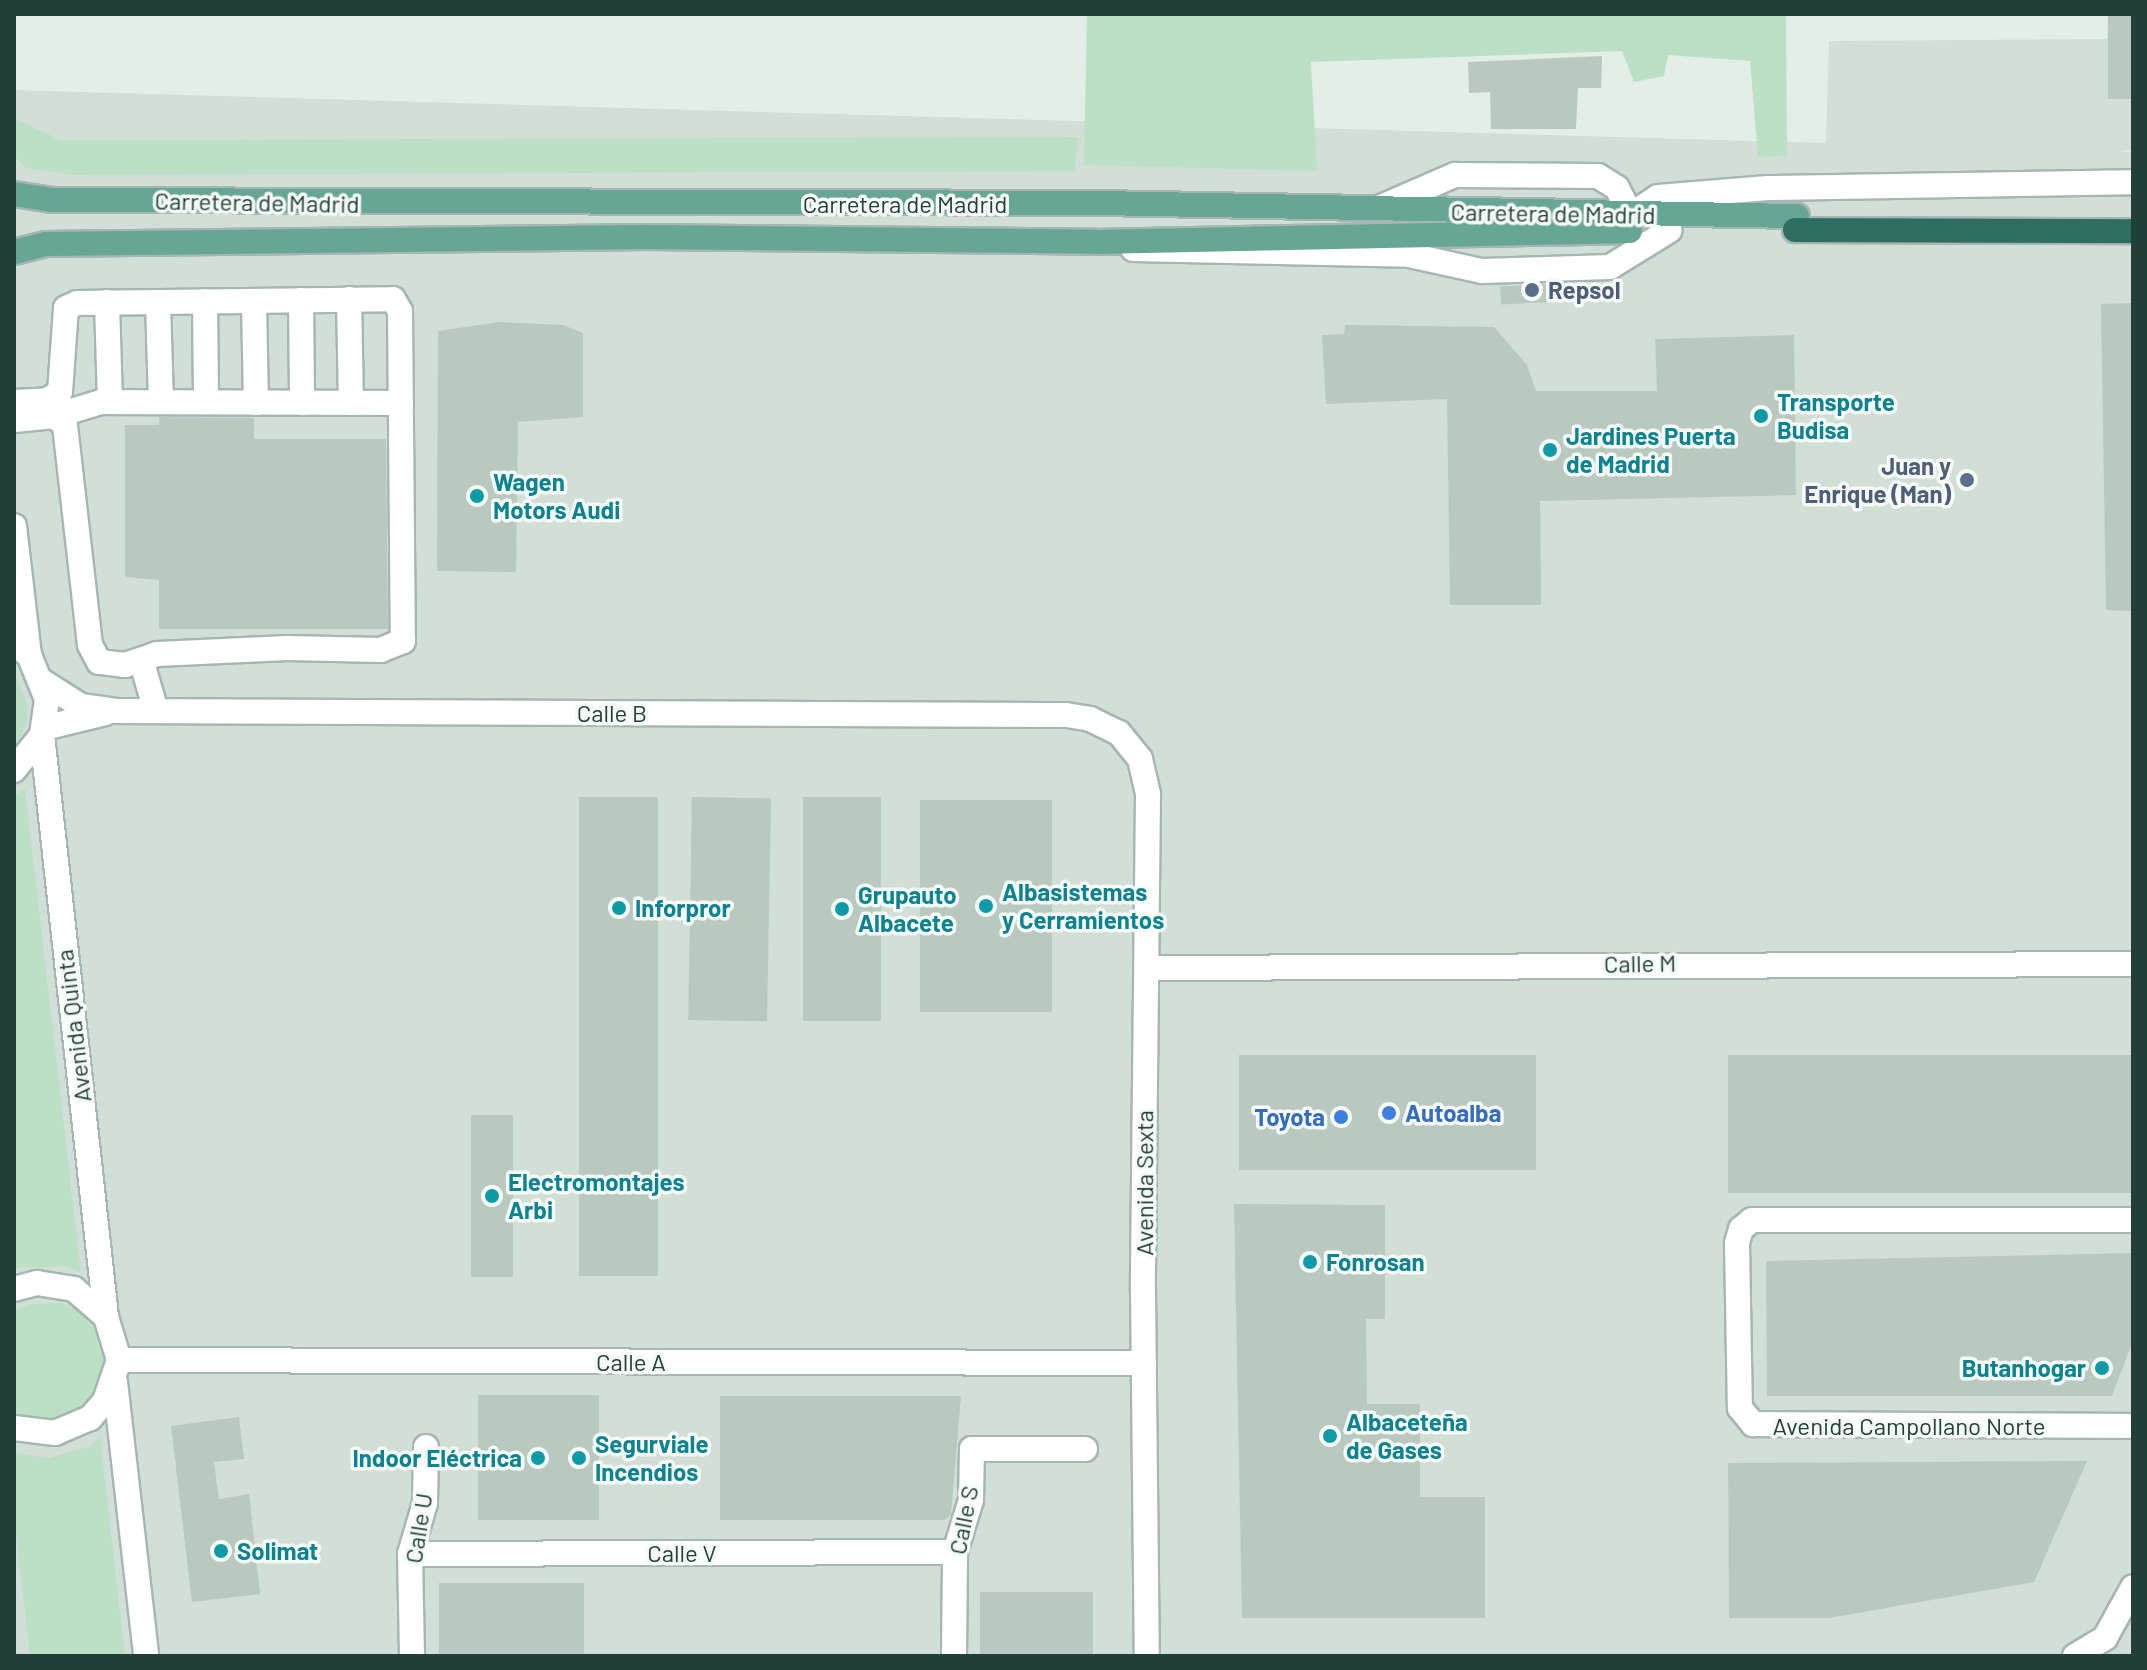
<!DOCTYPE html>
<meta charset="utf-8">
<style>
body{margin:0}
#map{position:relative;width:2147px;height:1670px;overflow:hidden;background:#e4eee9;font-family:Barlow,sans-serif}
div>[style]{position:absolute}
.built>*{inset:0;background:#d2ded8}
.green>*{inset:0;background:#bce0c5}
.building>*{inset:0;background:#b9c9c2;transform-origin:0 0}
.roads{filter:drop-shadow(2px 0 #a6b6b0) drop-shadow(-2px 0 #a6b6b0) drop-shadow(0 2px #a6b6b0) drop-shadow(0 -2px #a6b6b0)}
.minor>*{height:24px;margin:-12px;padding:0 12px;transform-origin:12px;border-radius:12px;background:#fff}
.major>*{height:24px;margin:-12px;padding:0 12px;transform-origin:12px;border-radius:12px;background:#67a594}
.highway>*{height:24px;margin:-12px;padding:0 12px;transform-origin:12px;border-radius:12px;background:#2d6e60}
.dots>*{width:22px;height:22px;translate:-50% -50%;box-sizing:border-box;border:4px solid #f5faf7;border-radius:50%}
span{translate:-50% -50%;white-space:nowrap;text-align:center;line-height:1.15;-webkit-text-stroke:7px #f5faf7;paint-order:stroke}
.street-label{font-size:24px;color:#224038}
.service-label{font-size:24px;color:#4e5e75;font-weight:700}
.left{translate:0 -50%;text-align:left}
.right{translate:-100% -50%;text-align:right}
.culture-label{font-size:24px;color:#0d838f;font-weight:700}
.shop-label{font-size:24px;color:#366cbe;font-weight:700}
.frame{position:absolute;inset:0;border:16px solid #224038;pointer-events:none}
</style>
<div id="map">
<div class="built">
<div style="clip-path:polygon(2108px 14px,2133px 14px,2133px 150px,2118px 151px,2133px 152px,2133px 1656px,14px 1656px,14px 90px,1826px 143px,1829px 41px,2107px 39px)"></div>
</div>
<div class="green">
<div style="clip-path:polygon(1087px 14px,1786px 14px,1787px 156px,1758px 157px,1750px 61px,1668px 55px,1664px 76px,1634px 82px,1622px 51px,1311px 62px,1317px 171px,1084px 165px)"></div>
<div style="clip-path:polygon(14px 118px,60px 140px,1078px 137px,1075px 171px,74px 175px,26px 168px,14px 156px)"></div>
<div style="clip-path:polygon(14px 673px,28px 705px,27px 722px,14px 750px)"></div>
<div style="clip-path:polygon(25px 789px,81px 1273px,66px 1266px,14px 1268px,14px 796px)"></div>
<div style="clip-path:polygon(60px 1303px,75px 1309px,98px 1331px,106px 1361px,99px 1392px,62px 1421px,30px 1422px,14px 1414px,14px 1310px,29px 1304px)"></div>
<div style="clip-path:polygon(100px 1437px,125px 1656px,30px 1656px,14px 1519px,14px 1453px,48px 1458px,88px 1447px)"></div>
</div>
<div class="building">
<div style="left:2108px;top:14px;width:25px;height:85px"></div>
<div style="clip-path:polygon(1602px 56px,1601px 88px,1578px 88px,1576px 129px,1491px 129px,1490px 92px,1469px 93px,1468px 62px)"></div>
<div style="left:1568px;top:283px;width:18px;height:68px;rotate:87deg"></div>
<div style="clip-path:polygon(2133px 303px,2133px 611px,2106px 610px,2101px 304px)"></div>
<div style="clip-path:polygon(500px 322px,563px 325px,583px 333px,583px 417px,518px 422px,516px 572px,437px 571px,438px 331px)"></div>
<div style="clip-path:polygon(1345px 325px,1494px 327px,1527px 365px,1536px 391px,1657px 391px,1655px 339px,1794px 335px,1796px 495px,1540px 501px,1541px 605px,1450px 605px,1447px 399px,1326px 404px,1322px 335px,1344px 334px)"></div>
<div style="clip-path:polygon(159px 417px,254px 418px,254px 439px,386px 439px,388px 629px,159px 629px,159px 580px,125px 577px,125px 425px,159px 425px)"></div>
<div style="left:579px;top:797px;width:79px;height:479px"></div>
<div style="left:692px;top:797px;width:79px;height:223px;rotate:1deg"></div>
<div style="left:803px;top:797px;width:78px;height:224px"></div>
<div style="left:920px;top:800px;width:132px;height:212px"></div>
<div style="left:1536px;top:1055px;width:115px;height:297px;rotate:90deg"></div>
<div style="left:1728px;top:1055px;width:405px;height:138px"></div>
<div style="left:471px;top:1115px;width:42px;height:162px"></div>
<div style="clip-path:polygon(1234px 1204px,1385px 1205px,1385px 1319px,1366px 1319px,1367px 1404px,1420px 1404px,1420px 1497px,1485px 1497px,1485px 1618px,1242px 1618px)"></div>
<div style="clip-path:polygon(2133px 1253px,2133px 1341px,2112px 1396px,1767px 1396px,1766px 1261px)"></div>
<div style="left:478px;top:1395px;width:121px;height:125px"></div>
<div style="clip-path:polygon(720px 1396px,961px 1396px,951px 1514px,945px 1520px,720px 1520px)"></div>
<div style="clip-path:polygon(239px 1417px,244px 1459px,214px 1462px,219px 1499px,249px 1494px,260px 1594px,192px 1602px,171px 1426px)"></div>
<div style="clip-path:polygon(2087px 1461px,2034px 1582px,1829px 1618px,1729px 1618px,1728px 1463px)"></div>
<div style="left:439px;top:1583px;width:145px;height:73px"></div>
<div style="left:980px;top:1592px;width:113px;height:64px"></div>
</div>
<div class="roads">
<div class="minor">
<div style="left:1381px;top:207px;width:81px;rotate:-23.4deg"></div>
<div style="left:1455px;top:175px;width:143px;rotate:0.4deg"></div>
<div style="left:1598px;top:176px;width:22px;rotate:32deg"></div>
<div style="left:1617px;top:188px;width:30px;rotate:63deg"></div>
<div style="left:1631px;top:215px;width:32px;rotate:-34deg"></div>
<div style="left:1658px;top:197px;width:110px;rotate:-4.7deg"></div>
<div style="left:1768px;top:188px;width:365px;rotate:-0.9deg"></div>
<div style="left:1133px;top:249px;width:276px;rotate:1.2deg"></div>
<div style="left:1409px;top:255px;width:75px;rotate:12.4deg"></div>
<div style="left:1482px;top:271px;width:128px;rotate:-1.8deg"></div>
<div style="left:1610px;top:267px;width:70px;rotate:-31.7deg"></div>
<div style="left:349px;top:299px;width:104px;rotate:88.9deg"></div>
<div style="left:301px;top:300px;width:103px;rotate:89.4deg"></div>
<div style="left:205px;top:301px;width:101px;rotate:89.4deg"></div>
<div style="left:254px;top:301px;width:102px;rotate:88.9deg"></div>
<div style="left:107px;top:302px;width:100px;rotate:88.3deg"></div>
<div style="left:158px;top:302px;width:100px;rotate:88.3deg"></div>
<div style="left:14px;top:402px;width:34px;rotate:-3deg"></div>
<div style="left:48px;top:400px;width:14px;rotate:-34deg"></div>
<div style="left:60px;top:392px;width:84px;rotate:-85.9deg"></div>
<div style="left:66px;top:308px;width:12px;rotate:-24deg"></div>
<div style="left:77px;top:303px;width:316px;rotate:-0.7deg"></div>
<div style="left:393px;top:299px;width:14px;rotate:60deg"></div>
<div style="left:400px;top:311px;width:330px;rotate:89.5deg"></div>
<div style="left:403px;top:641px;width:24px;rotate:158deg"></div>
<div style="left:381px;top:650px;width:94px;rotate:-178.8deg"></div>
<div style="left:287px;top:648px;width:130px;rotate:177.4deg"></div>
<div style="left:157px;top:654px;width:34px;rotate:161deg"></div>
<div style="left:125px;top:665px;width:26px;rotate:-173deg"></div>
<div style="left:99px;top:662px;width:19px;rotate:-118deg"></div>
<div style="left:90px;top:645px;width:221px;rotate:-96.5deg"></div>
<div style="left:65px;top:425px;width:13px;rotate:-138deg"></div>
<div style="left:55px;top:416px;width:41px;rotate:174.4deg"></div>
<div style="left:55px;top:416px;width:48px;rotate:-16.9deg"></div>
<div style="left:101px;top:402px;width:300px;rotate:0.2deg"></div>
<div style="left:14px;top:526px;width:130px;rotate:83.4deg"></div>
<div style="left:14px;top:644px;width:19px;rotate:36deg"></div>
<div style="left:29px;top:655px;width:48px;rotate:67.8deg"></div>
<div style="left:47px;top:699px;width:36px;rotate:98deg"></div>
<div style="left:42px;top:735px;width:45px;rotate:128.7deg"></div>
<div style="left:142px;top:663px;width:50px;rotate:73.7deg"></div>
<div style="left:43px;top:682px;width:45px;rotate:32.3deg"></div>
<div style="left:81px;top:706px;width:34px;rotate:8deg"></div>
<div style="left:115px;top:711px;width:951px;rotate:0.24deg"></div>
<div style="left:1066px;top:715px;width:24px;rotate:9deg"></div>
<div style="left:1090px;top:719px;width:32px;rotate:26deg"></div>
<div style="left:1119px;top:733px;width:33px;rotate:51deg"></div>
<div style="left:1140px;top:759px;width:36px;rotate:77deg"></div>
<div style="left:1148px;top:794px;width:496px;rotate:90.6deg"></div>
<div style="left:1143px;top:1290px;width:366px;rotate:89.4deg"></div>
<div style="left:44px;top:728px;width:63px;rotate:-13.8deg"></div>
<div style="left:42px;top:735px;width:586px;rotate:83.72deg"></div>
<div style="left:1147px;top:968px;width:986px;rotate:-0.23deg"></div>
<div style="left:2133px;top:1220px;width:381px;rotate:180deg"></div>
<div style="left:1752px;top:1220px;width:14px;rotate:141deg"></div>
<div style="left:1741px;top:1229px;width:15px;rotate:106deg"></div>
<div style="left:1737px;top:1243px;width:165px;rotate:89deg"></div>
<div style="left:1740px;top:1408px;width:21px;rotate:51deg"></div>
<div style="left:1753px;top:1424px;width:380px;rotate:0.3deg"></div>
<div style="left:14px;top:1289px;width:24px;rotate:-15deg"></div>
<div style="left:37px;top:1283px;width:37px;rotate:9deg"></div>
<div style="left:74px;top:1289px;width:43px;rotate:41.2deg"></div>
<div style="left:106px;top:1317px;width:45px;rotate:73.2deg"></div>
<div style="left:119px;top:1360px;width:43px;rotate:108.9deg"></div>
<div style="left:105px;top:1401px;width:23px;rotate:131deg"></div>
<div style="left:90px;top:1418px;width:38px;rotate:157deg"></div>
<div style="left:55px;top:1433px;width:41px;rotate:-173deg"></div>
<div style="left:119px;top:1360px;width:1025px;rotate:0.17deg"></div>
<div style="left:115px;top:1382px;width:276px;rotate:83.5deg"></div>
<div style="left:410px;top:1554px;width:545px;rotate:-0.21deg"></div>
<div style="left:412px;top:1656px;width:102px;rotate:-91.1deg"></div>
<div style="left:410px;top:1554px;width:53px;rotate:-73.6deg"></div>
<div style="left:425px;top:1503px;width:56px;rotate:-89deg"></div>
<div style="left:954px;top:1656px;width:104px;rotate:-89.4deg"></div>
<div style="left:955px;top:1552px;width:54px;rotate:-72.9deg"></div>
<div style="left:971px;top:1500px;width:51px;rotate:-88.9deg"></div>
<div style="left:972px;top:1449px;width:113px"></div>
<div style="left:2075px;top:1656px;width:35px;rotate:-31deg"></div>
<div style="left:2105px;top:1638px;width:58px;rotate:-61.2deg"></div>
</div>
<div class="major">
<div style="left:14px;top:194px;width:38px;rotate:9deg"></div>
<div style="left:52px;top:200px;width:1046px;rotate:0.16deg"></div>
<div style="left:1098px;top:203px;width:699px;rotate:1.07deg"></div>
<div style="left:14px;top:252px;width:33px;rotate:-14deg"></div>
<div style="left:46px;top:244px;width:599px;rotate:-0.67deg"></div>
<div style="left:645px;top:237px;width:451px;rotate:0.6deg"></div>
<div style="left:1096px;top:242px;width:534px;rotate:-1.18deg"></div>
</div>
<div class="highway">
<div style="left:1795px;top:230px;width:338px;rotate:0.2deg"></div>
</div>
</div>
<div class="dots">
<div style="left:1532px;top:290px;background:#5c6f8a"></div>
<div style="left:1761px;top:416px;background:#0f9aa8"></div>
<div style="left:1550px;top:450px;background:#0f9aa8"></div>
<div style="left:1967px;top:480px;background:#5c6f8a"></div>
<div style="left:477px;top:496px;background:#0f9aa8"></div>
<div style="left:986px;top:906px;background:#0f9aa8"></div>
<div style="left:619px;top:908px;background:#0f9aa8"></div>
<div style="left:842px;top:909px;background:#0f9aa8"></div>
<div style="left:1389px;top:1113px;background:#3f7fe0"></div>
<div style="left:1341px;top:1117px;background:#3f7fe0"></div>
<div style="left:492px;top:1196px;background:#0f9aa8"></div>
<div style="left:1310px;top:1262px;background:#0f9aa8"></div>
<div style="left:2102px;top:1368px;background:#0f9aa8"></div>
<div style="left:1330px;top:1436px;background:#0f9aa8"></div>
<div style="left:538px;top:1458px;background:#0f9aa8"></div>
<div style="left:579px;top:1458px;background:#0f9aa8"></div>
<div style="left:221px;top:1551px;background:#0f9aa8"></div>
</div>
<div class="street-label">
<span style="left:257px;top:202px;rotate:1deg">Carretera de Madrid</span>
<span style="left:905px;top:204px">Carretera de Madrid</span>
<span style="left:1553px;top:213px;rotate:1deg">Carretera de Madrid</span>
<span style="left:612px;top:713px">Calle B</span>
<span style="left:1640px;top:963px;rotate:-1deg">Calle M</span>
<span style="left:73px;top:1026px;rotate:-97deg">Avenida Quinta</span>
<span style="left:1144px;top:1183px;rotate:-90deg">Avenida Sexta</span>
<span style="left:631px;top:1362px">Calle A</span>
<span style="left:1909px;top:1426px">Avenida Campollano Norte</span>
<span style="left:963px;top:1520px;rotate:-79deg">Calle S</span>
<span style="left:418px;top:1528px;rotate:-81deg">Calle U</span>
<span style="left:682px;top:1553px">Calle V</span>
</div>
<div class="service-label">
<span class="left" style="left:1548px;top:290px">Repsol</span>
<span class="right" style="left:1951px;top:480px">Juan y<br>Enrique (Man)</span>
</div>
<div class="culture-label">
<span class="left" style="left:1777px;top:416px">Transporte<br>Budisa</span>
<span class="left" style="left:1566px;top:450px">Jardines Puerta<br>de Madrid</span>
<span class="left" style="left:493px;top:496px">Wagen<br>Motors Audi</span>
<span class="left" style="left:1002px;top:906px">Albasistemas<br>y Cerramientos</span>
<span class="left" style="left:858px;top:909px">Grupauto<br>Albacete</span>
<span class="left" style="left:635px;top:908px">Inforpror</span>
<span class="left" style="left:508px;top:1196px">Electromontajes<br>Arbi</span>
<span class="left" style="left:1326px;top:1262px">Fonrosan</span>
<span class="right" style="left:2086px;top:1368px">Butanhogar</span>
<span class="left" style="left:1346px;top:1436px">Albaceteña<br>de Gases</span>
<span class="left" style="left:595px;top:1458px">Segurviale<br>Incendios</span>
<span class="right" style="left:522px;top:1458px">Indoor Eléctrica</span>
<span class="left" style="left:237px;top:1551px">Solimat</span>
</div>
<div class="shop-label">
<span class="left" style="left:1405px;top:1113px">Autoalba</span>
<span class="right" style="left:1325px;top:1117px">Toyota</span>
</div>
<div class="frame"></div>
</div>
